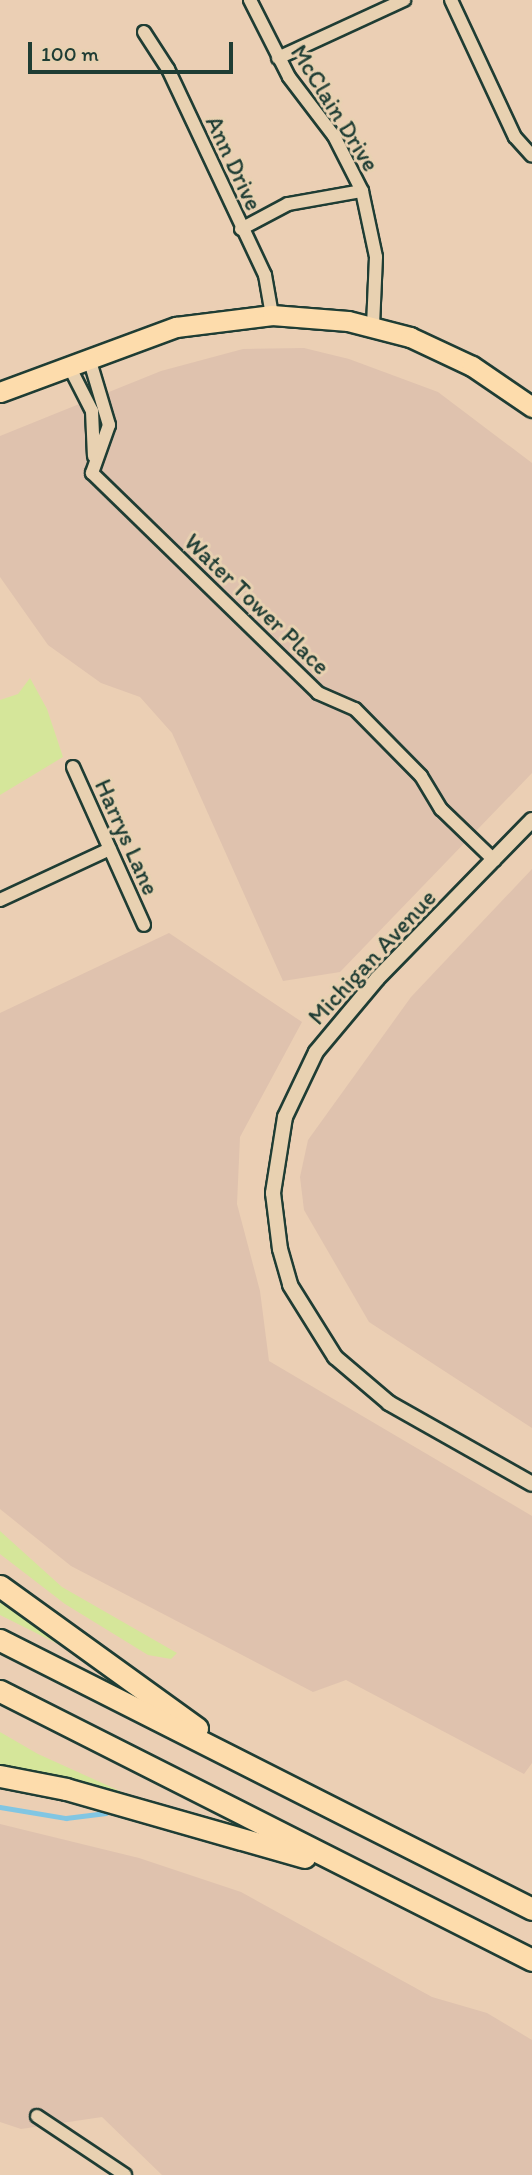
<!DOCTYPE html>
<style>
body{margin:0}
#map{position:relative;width:532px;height:2175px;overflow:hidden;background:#ebcfb4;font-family:Itim,sans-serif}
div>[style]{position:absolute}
.built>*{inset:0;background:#dfc2ae}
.green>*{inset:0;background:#d5e69a}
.stream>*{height:4.5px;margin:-2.25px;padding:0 2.25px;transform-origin:2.25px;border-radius:2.25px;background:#81c6e3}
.roads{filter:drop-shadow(2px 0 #1f3d34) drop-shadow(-2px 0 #1f3d34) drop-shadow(0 2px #1f3d34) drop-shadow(0 -2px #1f3d34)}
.minor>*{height:12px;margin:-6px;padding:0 6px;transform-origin:6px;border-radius:6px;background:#e8d1b1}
.tertiary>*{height:14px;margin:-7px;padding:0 7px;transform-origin:7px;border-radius:7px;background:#e8d1b1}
.primary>*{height:19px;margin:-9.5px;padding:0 9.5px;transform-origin:9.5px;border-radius:9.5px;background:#fddcac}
.motorway>*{height:21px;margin:-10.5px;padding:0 10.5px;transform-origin:10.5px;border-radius:10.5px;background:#fddcac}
span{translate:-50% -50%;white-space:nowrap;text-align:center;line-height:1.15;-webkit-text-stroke:6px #e8d1b1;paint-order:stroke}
.street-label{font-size:24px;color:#1f3d34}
.scale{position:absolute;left:28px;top:42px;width:205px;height:32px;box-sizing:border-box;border:4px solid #1f3d34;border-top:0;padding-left:9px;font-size:21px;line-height:24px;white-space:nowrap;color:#1f3d34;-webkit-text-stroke:5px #e8d1b1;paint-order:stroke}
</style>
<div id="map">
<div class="built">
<div style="clip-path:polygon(304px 348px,349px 359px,438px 392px,532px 463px,532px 773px,340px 972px,283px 981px,172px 733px,140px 697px,101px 683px,48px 645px,0 577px,0 436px,161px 371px,243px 349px)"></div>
<div style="clip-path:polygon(532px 869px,532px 1428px,369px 1322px,304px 1210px,300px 1177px,308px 1140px,411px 997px)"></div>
<div style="clip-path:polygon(169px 933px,302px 1022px,240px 1137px,237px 1204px,260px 1291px,269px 1361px,532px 1516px,532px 1763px,524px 1774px,346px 1680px,313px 1692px,71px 1566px,0 1509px,0 1013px)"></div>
<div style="clip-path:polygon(0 1824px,139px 1858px,241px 1892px,432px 1997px,487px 2013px,532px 2040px,532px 2175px,162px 2175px,102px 2117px,21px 2129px,0 2122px)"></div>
</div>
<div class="green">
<div style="clip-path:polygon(30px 678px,47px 709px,63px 757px,0 795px,0 700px,18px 694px)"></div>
<div style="clip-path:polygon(0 1531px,62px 1587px,177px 1653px,171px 1659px,148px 1655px,65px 1604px,0 1554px)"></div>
<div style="clip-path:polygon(0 1597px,76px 1653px,0 1615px)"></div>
<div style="clip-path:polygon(0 1732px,38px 1754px,122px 1792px,0 1765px)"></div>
</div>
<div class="stream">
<div style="left:0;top:1807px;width:67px;rotate:9.5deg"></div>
<div style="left:66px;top:1818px;width:40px;rotate:-7.1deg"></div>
</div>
<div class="roads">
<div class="minor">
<div style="left:250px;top:0;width:86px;rotate:63.1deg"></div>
<div style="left:289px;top:77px;width:74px;rotate:52.7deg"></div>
<div style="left:334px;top:136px;width:62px;rotate:63deg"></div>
<div style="left:362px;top:191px;width:67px;rotate:78deg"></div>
<div style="left:376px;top:257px;width:69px;rotate:92.5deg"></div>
<div style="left:451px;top:0;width:151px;rotate:65deg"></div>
<div style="left:515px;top:137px;width:25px;rotate:48deg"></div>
<div style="left:144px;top:32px;width:44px;rotate:57deg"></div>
<div style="left:168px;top:69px;width:228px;rotate:64.8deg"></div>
<div style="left:265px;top:275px;width:41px;rotate:80.1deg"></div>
<div style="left:278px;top:58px;width:139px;rotate:-24.7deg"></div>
<div style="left:241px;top:229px;width:53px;rotate:-28deg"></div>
<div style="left:288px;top:204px;width:75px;rotate:-10deg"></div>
<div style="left:89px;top:358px;width:70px;rotate:73.4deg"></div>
<div style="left:109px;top:425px;width:51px;rotate:109.5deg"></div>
<div style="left:92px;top:473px;width:315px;rotate:44.2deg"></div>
<div style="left:318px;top:693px;width:40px;rotate:23.4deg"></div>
<div style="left:355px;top:709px;width:94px;rotate:45.4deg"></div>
<div style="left:421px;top:776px;width:39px;rotate:59deg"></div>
<div style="left:441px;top:809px;width:74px;rotate:43.9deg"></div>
<div style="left:69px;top:366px;width:51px;rotate:62.9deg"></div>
<div style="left:92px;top:411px;width:45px;rotate:87.5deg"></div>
<div style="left:73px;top:767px;width:173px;rotate:65.8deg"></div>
<div style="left:0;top:900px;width:121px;rotate:-24.9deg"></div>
<div style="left:37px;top:2116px;width:106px;rotate:33.8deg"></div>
</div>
<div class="tertiary">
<div style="left:532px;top:820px;width:222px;rotate:134.3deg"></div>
<div style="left:377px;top:979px;width:95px;rotate:129.9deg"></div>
<div style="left:316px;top:1052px;width:72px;rotate:115.5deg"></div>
<div style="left:285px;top:1117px;width:77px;rotate:99deg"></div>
<div style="left:273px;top:1193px;width:56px;rotate:82.9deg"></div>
<div style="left:280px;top:1249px;width:37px;rotate:74deg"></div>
<div style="left:290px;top:1285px;width:85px;rotate:58deg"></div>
<div style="left:335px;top:1357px;width:71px;rotate:40.4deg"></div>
<div style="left:389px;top:1403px;width:164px;rotate:29.5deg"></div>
</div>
<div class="primary">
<div style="left:0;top:392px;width:188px;rotate:-20.3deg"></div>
<div style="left:176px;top:327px;width:97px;rotate:-7.1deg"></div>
<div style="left:272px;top:315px;width:76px;rotate:4.5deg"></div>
<div style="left:348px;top:321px;width:64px;rotate:14.5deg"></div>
<div style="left:410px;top:337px;width:68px;rotate:25.1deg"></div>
<div style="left:472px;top:366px;width:73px;rotate:34.3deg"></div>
</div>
<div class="motorway">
<div style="left:0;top:1586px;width:243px;rotate:35.8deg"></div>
<div style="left:0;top:1640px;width:596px;rotate:26.82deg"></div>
<div style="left:0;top:1691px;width:596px;rotate:26.82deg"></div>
<div style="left:0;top:1776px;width:67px;rotate:11.1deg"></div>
<div style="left:66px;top:1789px;width:248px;rotate:15.9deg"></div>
</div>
</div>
<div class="street-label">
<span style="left:335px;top:108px;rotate:58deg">McClain Drive</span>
<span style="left:234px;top:163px;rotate:65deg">Ann Drive</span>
<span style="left:257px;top:604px;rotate:44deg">Water Tower Place</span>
<span style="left:127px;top:837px;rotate:66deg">Harrys Lane</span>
<span style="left:372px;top:957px;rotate:-47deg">Michigan Avenue</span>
</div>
<div class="scale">100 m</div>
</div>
